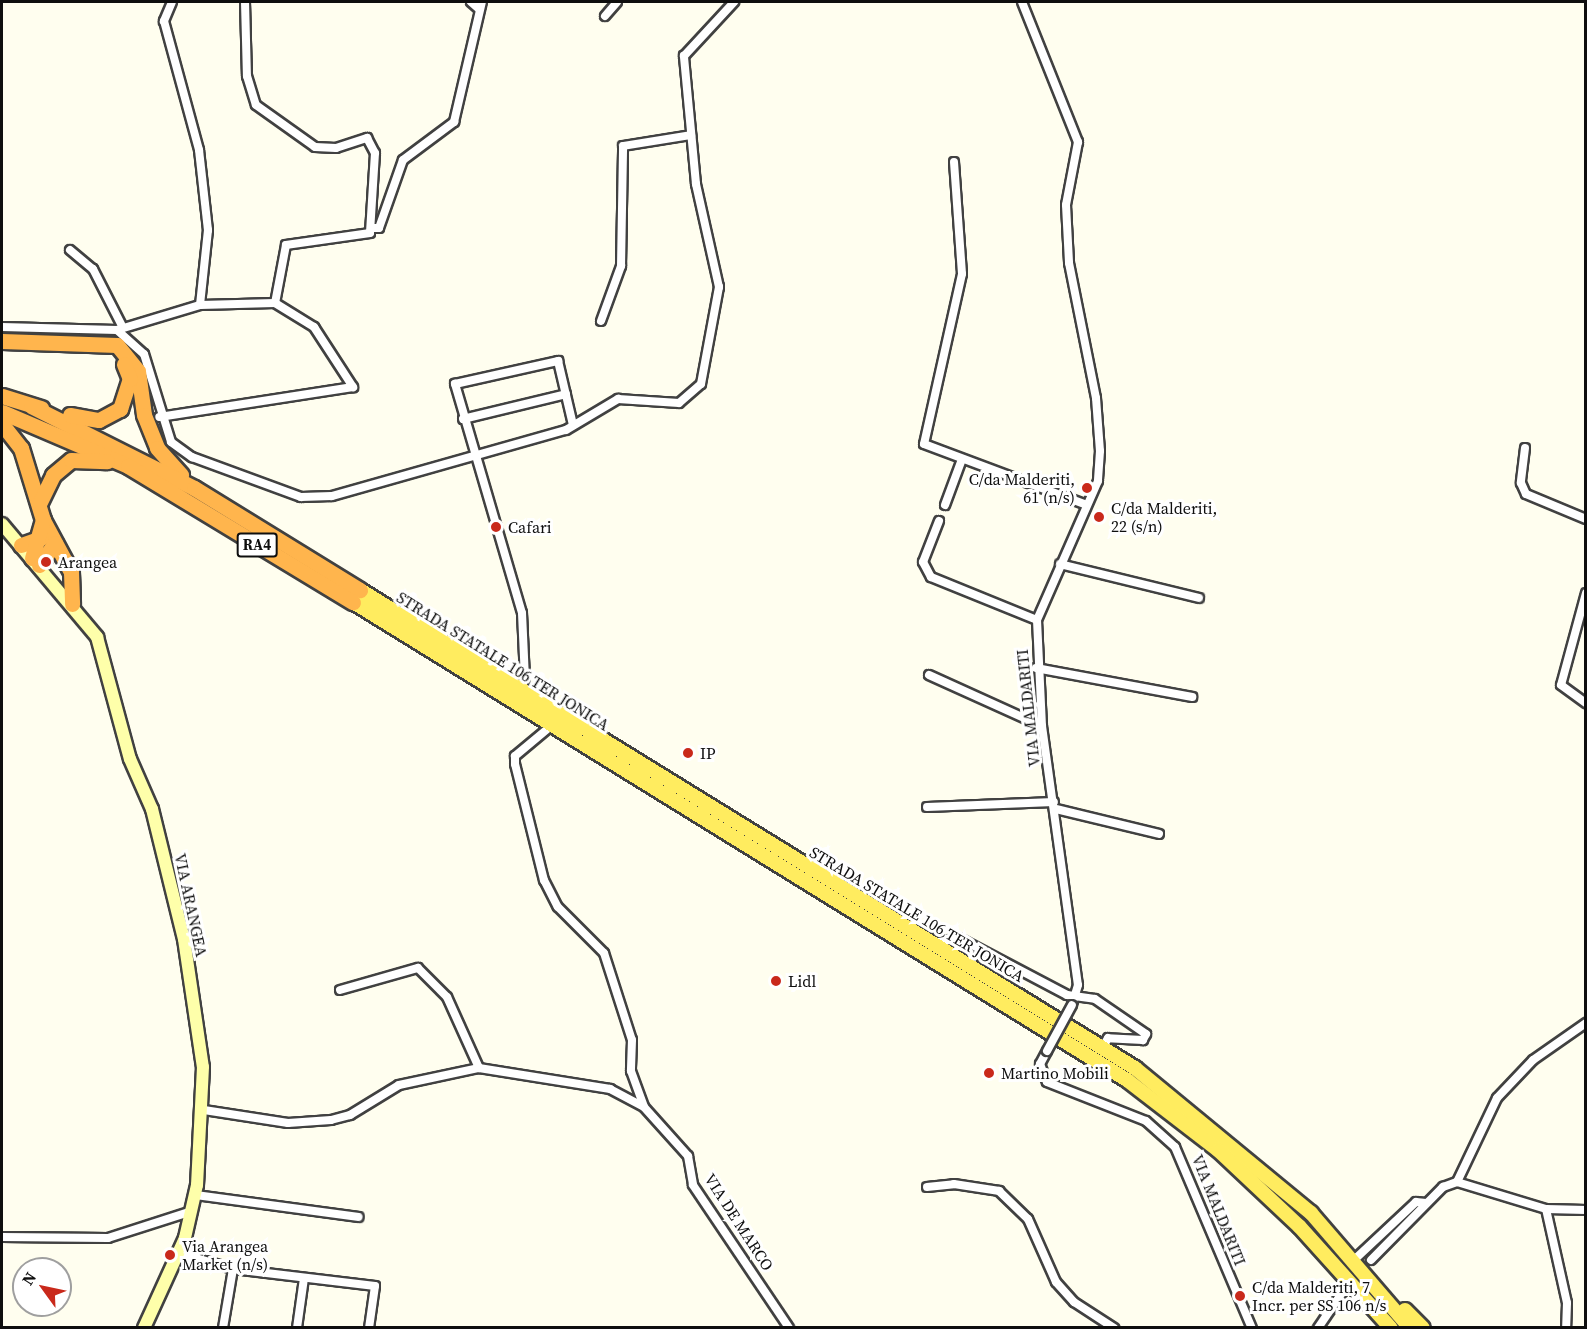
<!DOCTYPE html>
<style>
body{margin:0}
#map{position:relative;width:1587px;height:1329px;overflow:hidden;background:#fffeef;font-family:"Source Serif 4",serif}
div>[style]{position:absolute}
.roads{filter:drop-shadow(2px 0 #414141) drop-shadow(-2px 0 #414141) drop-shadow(0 2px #414141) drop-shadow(0 -2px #414141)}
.street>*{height:8px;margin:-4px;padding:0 4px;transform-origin:4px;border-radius:4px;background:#fff}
.secondary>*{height:12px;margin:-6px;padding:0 6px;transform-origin:6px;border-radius:6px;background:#feffaa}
.primary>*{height:14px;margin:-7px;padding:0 7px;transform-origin:7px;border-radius:7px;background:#ffec5f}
.highway>*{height:15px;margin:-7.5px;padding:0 7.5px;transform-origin:7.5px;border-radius:7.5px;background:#ffb54d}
.bridges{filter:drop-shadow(2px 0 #414141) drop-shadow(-2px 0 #414141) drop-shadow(0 2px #414141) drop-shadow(0 -2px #414141)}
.street-bridge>*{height:8px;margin:-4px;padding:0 4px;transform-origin:4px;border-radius:4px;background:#fff}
.dots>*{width:16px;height:16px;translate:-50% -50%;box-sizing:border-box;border:3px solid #fff;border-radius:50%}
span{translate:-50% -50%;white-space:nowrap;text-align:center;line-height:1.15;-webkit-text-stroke:6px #fff;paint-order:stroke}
.shield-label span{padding:2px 4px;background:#fff;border:2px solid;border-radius:4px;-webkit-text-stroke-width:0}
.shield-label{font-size:15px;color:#0e0e0e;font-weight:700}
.poi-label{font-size:16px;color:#0e0e0e}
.right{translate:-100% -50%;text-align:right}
.left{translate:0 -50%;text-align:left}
.street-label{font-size:16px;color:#0e0e0e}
.frame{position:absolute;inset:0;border:3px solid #0e0e0e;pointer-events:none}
.north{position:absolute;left:12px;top:1257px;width:60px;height:60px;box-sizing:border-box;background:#fff;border:2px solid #9f9f9f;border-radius:50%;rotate:303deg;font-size:16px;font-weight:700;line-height:24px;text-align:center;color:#0e0e0e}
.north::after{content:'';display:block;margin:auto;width:21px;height:27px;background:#c9291b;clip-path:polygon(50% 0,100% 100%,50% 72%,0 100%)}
</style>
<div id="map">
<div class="roads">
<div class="street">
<div style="left:172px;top:2px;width:21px;rotate:113deg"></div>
<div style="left:164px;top:21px;width:134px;rotate:74.8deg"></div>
<div style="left:199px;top:150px;width:81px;rotate:83.6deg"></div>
<div style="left:208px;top:230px;width:75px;rotate:96.1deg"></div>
<div style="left:245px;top:2px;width:74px;rotate:88.5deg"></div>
<div style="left:247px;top:76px;width:30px;rotate:73deg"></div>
<div style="left:256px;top:105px;width:72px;rotate:35.4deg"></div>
<div style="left:315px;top:147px;width:21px;rotate:3deg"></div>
<div style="left:336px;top:148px;width:33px;rotate:-18deg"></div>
<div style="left:367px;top:138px;width:17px;rotate:62deg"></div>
<div style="left:375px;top:153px;width:80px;rotate:93.6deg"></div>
<div style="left:370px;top:233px;width:85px;rotate:171.9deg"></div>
<div style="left:286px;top:245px;width:59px;rotate:100.7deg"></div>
<div style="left:471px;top:2px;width:11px;rotate:41deg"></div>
<div style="left:1022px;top:2px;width:151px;rotate:68.2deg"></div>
<div style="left:1078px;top:142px;width:64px;rotate:100.8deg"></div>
<div style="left:1066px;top:205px;width:58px;rotate:87deg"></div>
<div style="left:1069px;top:263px;width:138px;rotate:78.7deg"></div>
<div style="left:1096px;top:398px;width:53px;rotate:85.7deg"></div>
<div style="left:1100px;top:451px;width:30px;rotate:94deg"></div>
<div style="left:1098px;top:481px;width:152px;rotate:113.7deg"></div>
<div style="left:1037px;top:620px;width:106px;rotate:87.3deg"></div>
<div style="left:1042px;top:726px;width:261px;rotate:82.1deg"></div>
<div style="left:1078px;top:985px;width:21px;rotate:107deg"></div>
<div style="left:605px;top:16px;width:18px;rotate:-49deg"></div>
<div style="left:954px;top:162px;width:112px;rotate:85.9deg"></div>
<div style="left:962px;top:274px;width:174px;rotate:102.6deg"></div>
<div style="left:924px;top:444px;width:174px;rotate:20.5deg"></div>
<div style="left:374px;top:228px;width:5px"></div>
<div style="left:379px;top:228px;width:72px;rotate:-70.6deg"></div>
<div style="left:403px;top:160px;width:64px;rotate:-36.7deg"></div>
<div style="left:454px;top:122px;width:123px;rotate:-76.9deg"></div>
<div style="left:70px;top:250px;width:30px;rotate:40deg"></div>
<div style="left:93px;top:269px;width:66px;rotate:63deg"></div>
<div style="left:601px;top:321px;width:59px;rotate:-70deg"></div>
<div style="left:621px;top:266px;width:120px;rotate:-89deg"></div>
<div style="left:623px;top:146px;width:69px;rotate:-9.2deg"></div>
<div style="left:2px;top:327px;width:115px;rotate:1.5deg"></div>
<div style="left:117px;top:330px;width:87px;rotate:-16.8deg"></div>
<div style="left:200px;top:305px;width:75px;rotate:-1.5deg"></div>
<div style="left:275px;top:303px;width:46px;rotate:31.6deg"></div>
<div style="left:314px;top:327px;width:72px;rotate:57deg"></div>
<div style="left:353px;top:387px;width:196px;rotate:171.2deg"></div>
<div style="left:117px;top:330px;width:36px;rotate:42deg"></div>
<div style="left:144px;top:354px;width:92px;rotate:72.9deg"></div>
<div style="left:171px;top:442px;width:26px;rotate:36deg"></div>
<div style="left:192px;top:457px;width:116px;rotate:20.2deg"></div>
<div style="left:301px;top:497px;width:31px;rotate:-2deg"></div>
<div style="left:332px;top:496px;width:243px;rotate:-15.8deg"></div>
<div style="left:566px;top:430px;width:61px;rotate:-30.8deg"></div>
<div style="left:618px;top:399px;width:61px;rotate:3.8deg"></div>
<div style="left:679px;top:403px;width:29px;rotate:-41deg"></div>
<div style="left:701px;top:384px;width:99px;rotate:-79.5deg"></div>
<div style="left:719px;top:287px;width:106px;rotate:-102.6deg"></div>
<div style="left:696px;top:184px;width:129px;rotate:-95.4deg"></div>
<div style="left:684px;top:56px;width:74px;rotate:-47.2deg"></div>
<div style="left:463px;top:419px;width:106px;rotate:-13.6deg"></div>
<div style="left:1525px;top:448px;width:35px;rotate:97deg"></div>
<div style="left:1521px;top:483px;width:12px;rotate:66deg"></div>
<div style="left:1526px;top:494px;width:65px;rotate:22.6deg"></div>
<div style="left:945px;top:505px;width:49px;rotate:-69.7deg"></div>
<div style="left:939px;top:521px;width:44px;rotate:111.3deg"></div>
<div style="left:923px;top:562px;width:17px;rotate:62deg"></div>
<div style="left:931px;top:577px;width:114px;rotate:22.1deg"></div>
<div style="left:1060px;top:564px;width:143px;rotate:13.7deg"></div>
<div style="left:1586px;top:593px;width:95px;rotate:105.2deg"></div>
<div style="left:1561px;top:685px;width:31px;rotate:36deg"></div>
<div style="left:1036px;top:668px;width:159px;rotate:10.5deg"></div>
<div style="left:929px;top:675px;width:124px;rotate:24.3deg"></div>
<div style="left:520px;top:688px;width:10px;rotate:-61deg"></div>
<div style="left:525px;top:679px;width:66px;rotate:-92.6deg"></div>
<div style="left:522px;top:613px;width:239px;rotate:-106.3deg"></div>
<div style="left:455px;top:384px;width:106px;rotate:-12.6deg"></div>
<div style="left:558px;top:361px;width:66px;rotate:76.8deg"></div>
<div style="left:551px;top:726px;width:47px;rotate:140.2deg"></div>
<div style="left:515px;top:756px;width:8px;rotate:90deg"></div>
<div style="left:515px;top:764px;width:120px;rotate:76deg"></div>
<div style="left:544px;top:880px;width:30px;rotate:63deg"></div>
<div style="left:558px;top:907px;width:65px;rotate:45deg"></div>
<div style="left:604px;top:953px;width:91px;rotate:72.2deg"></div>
<div style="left:632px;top:1040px;width:31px;rotate:92deg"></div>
<div style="left:631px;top:1071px;width:38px;rotate:70deg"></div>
<div style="left:927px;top:807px;width:127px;rotate:-2.3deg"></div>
<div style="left:1056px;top:809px;width:106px;rotate:13.6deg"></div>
<div style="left:934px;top:943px;width:25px;rotate:-11deg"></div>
<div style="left:959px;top:938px;width:122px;rotate:27.8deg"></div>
<div style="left:1067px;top:995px;width:28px;rotate:8deg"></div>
<div style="left:1095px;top:999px;width:62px;rotate:34.5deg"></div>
<div style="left:1146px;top:1034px;width:7px;rotate:117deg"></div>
<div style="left:1143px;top:1040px;width:35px;rotate:-177deg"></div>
<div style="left:1108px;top:1038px;width:10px;rotate:119deg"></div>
<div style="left:340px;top:990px;width:81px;rotate:-15.8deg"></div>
<div style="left:418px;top:968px;width:41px;rotate:45deg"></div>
<div style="left:447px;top:997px;width:78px;rotate:65.7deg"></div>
<div style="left:1047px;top:1051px;width:15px;rotate:118deg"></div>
<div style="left:1040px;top:1064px;width:19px;rotate:69deg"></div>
<div style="left:1047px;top:1082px;width:106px;rotate:21.5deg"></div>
<div style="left:1146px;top:1121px;width:39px;rotate:42deg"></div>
<div style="left:1175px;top:1147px;width:197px;rotate:67deg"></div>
<div style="left:204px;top:1110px;width:85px;rotate:8.8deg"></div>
<div style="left:288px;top:1123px;width:43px;rotate:-4deg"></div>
<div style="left:331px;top:1120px;width:20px;rotate:-15deg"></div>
<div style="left:350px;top:1115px;width:57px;rotate:-31.5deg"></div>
<div style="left:399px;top:1085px;width:82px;rotate:-12deg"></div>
<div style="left:479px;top:1068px;width:133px;rotate:9.1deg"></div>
<div style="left:610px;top:1089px;width:38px;rotate:28deg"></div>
<div style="left:644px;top:1107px;width:66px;rotate:48.1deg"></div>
<div style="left:688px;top:1156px;width:29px;rotate:80deg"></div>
<div style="left:693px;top:1185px;width:172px;rotate:56.1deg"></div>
<div style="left:1457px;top:1182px;width:93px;rotate:-64.5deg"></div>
<div style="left:1497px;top:1098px;width:52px;rotate:-46.5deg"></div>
<div style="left:1533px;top:1060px;width:65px;rotate:-34.9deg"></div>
<div style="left:1457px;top:1182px;width:93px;rotate:16.9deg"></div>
<div style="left:1546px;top:1209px;width:40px;rotate:1.4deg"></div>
<div style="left:927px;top:1187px;width:27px;rotate:-6deg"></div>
<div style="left:954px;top:1184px;width:46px;rotate:8.8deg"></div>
<div style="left:999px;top:1191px;width:40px;rotate:44deg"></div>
<div style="left:1028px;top:1219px;width:69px;rotate:66deg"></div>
<div style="left:1056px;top:1282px;width:27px;rotate:48deg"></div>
<div style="left:1074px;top:1302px;width:48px;rotate:33deg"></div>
<div style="left:196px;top:1195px;width:164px;rotate:7.7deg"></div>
<div style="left:1546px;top:1209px;width:96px;rotate:77.4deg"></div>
<div style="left:1567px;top:1303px;width:25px;rotate:92deg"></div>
<div style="left:2px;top:1237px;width:106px;rotate:0.5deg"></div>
<div style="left:108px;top:1238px;width:88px;rotate:-17.8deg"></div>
<div style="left:179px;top:1253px;width:56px;rotate:16.5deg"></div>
<div style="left:233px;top:1269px;width:143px;rotate:6.8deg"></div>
<div style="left:375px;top:1286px;width:42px;rotate:98.1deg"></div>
<div style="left:1354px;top:1260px;width:85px;rotate:-43.1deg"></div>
<div style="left:1416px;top:1202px;width:10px;rotate:6deg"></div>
<div style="left:1371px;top:1260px;width:103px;rotate:-45.4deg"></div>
<div style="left:1443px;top:1187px;width:15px;rotate:-20deg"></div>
<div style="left:223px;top:1328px;width:60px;rotate:-80.4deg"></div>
<div style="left:297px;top:1328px;width:50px;rotate:-82deg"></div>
<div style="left:1318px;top:1328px;width:50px;rotate:-55.7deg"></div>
</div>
<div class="secondary">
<div style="left:2px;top:524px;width:148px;rotate:49.9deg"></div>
<div style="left:97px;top:637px;width:126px;rotate:74.9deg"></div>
<div style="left:130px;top:759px;width:55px;rotate:66.3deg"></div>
<div style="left:152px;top:809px;width:134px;rotate:76.2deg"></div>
<div style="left:184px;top:939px;width:129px;rotate:81.6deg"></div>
<div style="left:203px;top:1067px;width:118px;rotate:92.9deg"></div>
<div style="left:197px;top:1185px;width:54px;rotate:102.8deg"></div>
<div style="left:185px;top:1238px;width:99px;rotate:114.5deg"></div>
</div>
<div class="primary">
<div style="left:360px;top:590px;width:911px;rotate:31.67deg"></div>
<div style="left:1135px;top:1068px;width:228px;rotate:39.5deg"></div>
<div style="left:1311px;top:1213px;width:152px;rotate:49.3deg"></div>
<div style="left:353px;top:602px;width:910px;rotate:31.7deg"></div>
<div style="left:1127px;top:1080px;width:115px;rotate:37.6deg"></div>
<div style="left:1218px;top:1150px;width:111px;rotate:43.2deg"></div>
<div style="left:1299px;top:1226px;width:137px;rotate:48deg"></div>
<div style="left:1405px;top:1310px;width:25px;rotate:45deg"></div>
</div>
<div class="highway">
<div style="left:2px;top:341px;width:115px;rotate:2deg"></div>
<div style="left:117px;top:345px;width:33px;rotate:51deg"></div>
<div style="left:138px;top:371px;width:44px;rotate:82.2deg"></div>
<div style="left:144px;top:415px;width:35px;rotate:68deg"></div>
<div style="left:157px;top:448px;width:36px;rotate:48deg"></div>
<div style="left:2px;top:396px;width:41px;rotate:17.1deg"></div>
<div style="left:31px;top:406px;width:182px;rotate:26.7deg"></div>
<div style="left:194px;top:488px;width:195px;rotate:31.6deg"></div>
<div style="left:2px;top:412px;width:137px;rotate:23.2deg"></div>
<div style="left:128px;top:466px;width:263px;rotate:31.2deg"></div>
<div style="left:70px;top:415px;width:29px;rotate:10deg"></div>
<div style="left:99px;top:420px;width:24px;rotate:-28deg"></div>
<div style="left:120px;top:409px;width:32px;rotate:-72deg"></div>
<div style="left:130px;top:379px;width:16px;rotate:-112deg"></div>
<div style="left:2px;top:424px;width:31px;rotate:52deg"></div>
<div style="left:21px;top:448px;width:75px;rotate:73deg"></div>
<div style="left:43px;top:520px;width:59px;rotate:61.7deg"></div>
<div style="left:71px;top:572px;width:32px;rotate:88deg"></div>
<div style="left:40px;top:502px;width:30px;rotate:-64deg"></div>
<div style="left:53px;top:475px;width:23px;rotate:-40deg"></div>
<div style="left:71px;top:460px;width:36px;rotate:2deg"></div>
<div style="left:21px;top:545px;width:21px;rotate:-19deg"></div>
<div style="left:32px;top:558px;width:40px;rotate:-74deg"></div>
<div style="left:39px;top:565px;width:27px;rotate:-54deg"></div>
</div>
</div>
<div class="bridges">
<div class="street-bridge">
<div style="left:1047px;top:1051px;width:52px;rotate:-61.5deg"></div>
</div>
</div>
<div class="dots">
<div style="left:1087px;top:488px;background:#c9291b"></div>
<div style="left:1099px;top:517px;background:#c9291b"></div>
<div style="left:496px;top:527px;background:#c9291b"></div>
<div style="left:46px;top:562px;background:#c9291b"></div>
<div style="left:688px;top:753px;background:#c9291b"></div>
<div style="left:776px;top:981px;background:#c9291b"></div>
<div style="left:989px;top:1073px;background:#c9291b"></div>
<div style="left:170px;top:1255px;background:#c9291b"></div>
<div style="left:1240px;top:1296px;background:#c9291b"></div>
</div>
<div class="shield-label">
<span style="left:257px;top:545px">RA4</span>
</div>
<div class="poi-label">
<span class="right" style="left:1075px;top:488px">C/da Malderiti,<br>61 (n/s)</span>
<span class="left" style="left:1111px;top:517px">C/da Malderiti,<br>22 (s/n)</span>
<span class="left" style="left:508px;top:527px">Cafari</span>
<span class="left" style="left:58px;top:562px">Arangea</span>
<span class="left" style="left:700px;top:753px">IP</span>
<span class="left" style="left:788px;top:981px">Lidl</span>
<span class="left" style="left:1001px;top:1073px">Martino Mobili</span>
<span class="left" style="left:182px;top:1255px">Via Arangea<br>Market (n/s)</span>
<span class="left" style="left:1252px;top:1296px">C/da Malderiti, 7<br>Incr. per SS 106 n/s</span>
</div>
<div class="street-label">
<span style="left:503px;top:661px;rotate:32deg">STRADA STATALE 106 TER JONICA</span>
<span style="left:1028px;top:708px;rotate:-96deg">VIA MALDARITI</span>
<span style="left:191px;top:905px;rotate:78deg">VIA ARANGEA</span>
<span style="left:917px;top:914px;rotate:31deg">STRADA STATALE 106 TER JONICA</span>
<span style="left:1219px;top:1210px;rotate:68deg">VIA MALDARITI</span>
<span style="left:739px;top:1222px;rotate:57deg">VIA DE MARCO</span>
</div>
<div class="frame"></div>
<div class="north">N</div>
</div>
